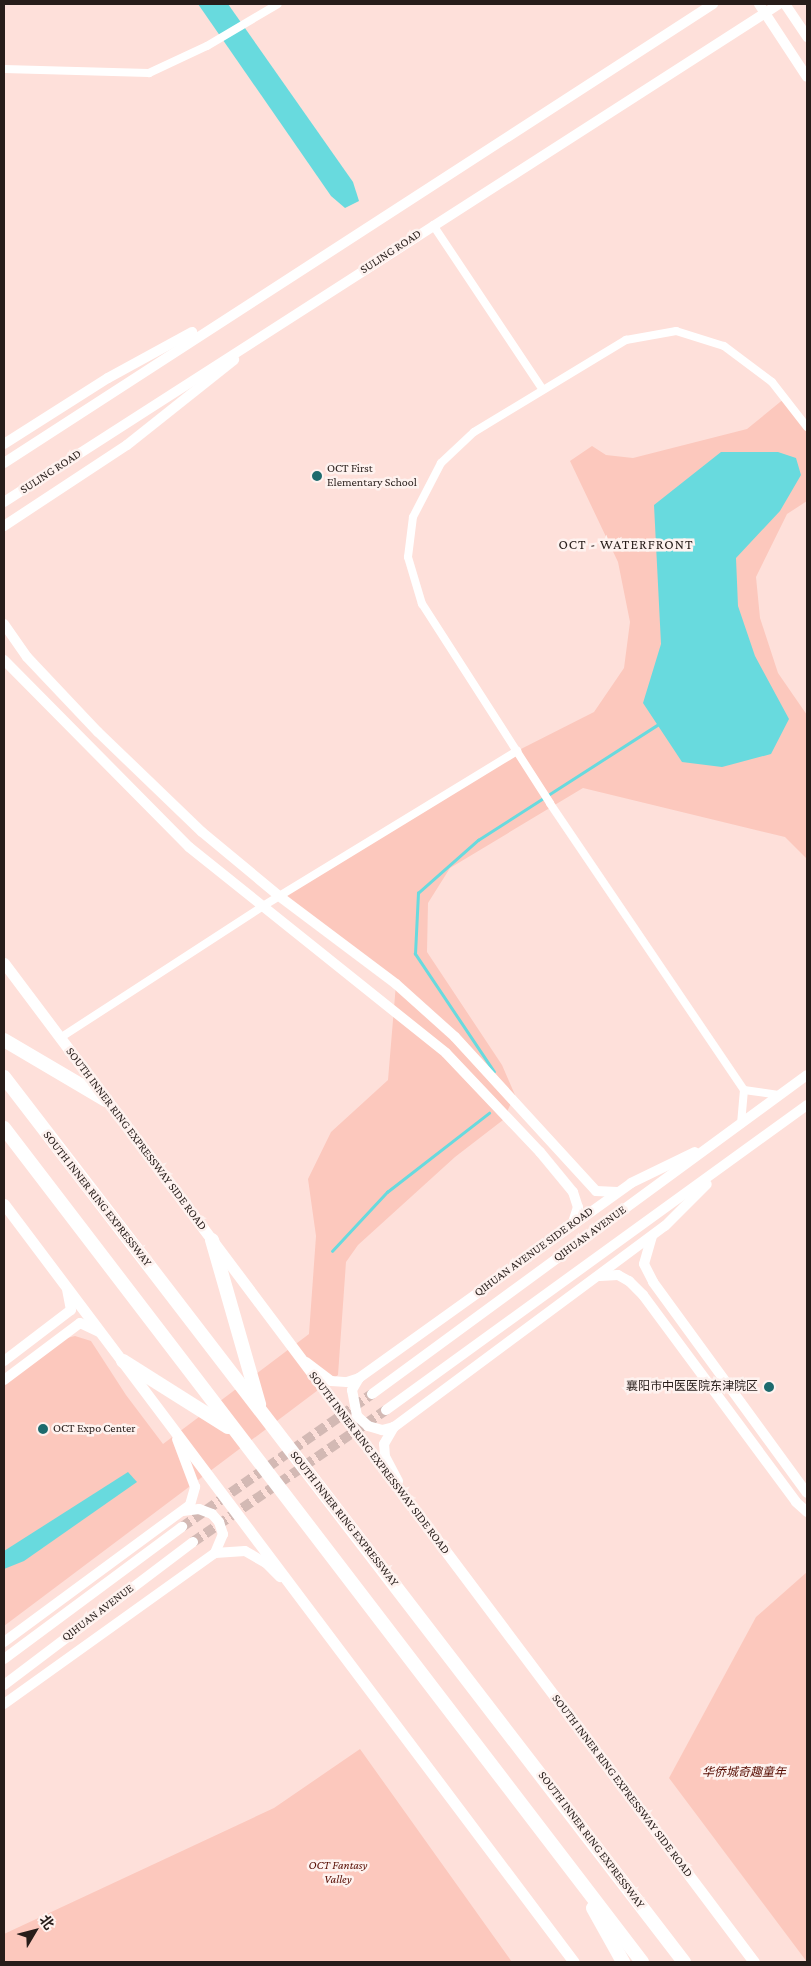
<!DOCTYPE html>
<meta charset="utf-8">
<style>
body{margin:0}
#map{position:relative;width:811px;height:1966px;overflow:hidden;background:#fee0da;font-family:"Crimson Pro","Noto Sans SC",serif}
div>[style]{position:absolute}
.green>*{inset:0;background:#fcc8bd}
.water>*{inset:0;background:#68dade}
.stream>*{height:2.5px;margin:-1.25px;padding:0 1.25px;transform-origin:1.25px;border-radius:1.25px;background:#68dade}
.secondary-tunnel>*{height:10px;margin-top:-5px;transform-origin:0;background:repeating-linear-gradient(90deg,#d3b9b4 0 10px,transparent 0 15px)}
.street>*{height:8px;margin:-4px;padding:0 4px;transform-origin:4px;border-radius:4px;background:#fff}
.secondary>*{height:10px;margin:-5px;padding:0 5px;transform-origin:5px;border-radius:5px;background:#fff}
.primary>*{height:11px;margin:-5.5px;padding:0 5.5px;transform-origin:5.5px;border-radius:5.5px;background:#fff}
.highway>*{height:14px;margin:-7px;padding:0 7px;transform-origin:7px;border-radius:7px;background:#fff}
.dots>*{width:14px;height:14px;translate:-50% -50%;box-sizing:border-box;border:2px solid #fef2ef;border-radius:50%}
span{translate:-50% -50%;white-space:nowrap;text-align:center;line-height:1.15;-webkit-text-stroke:5px #fef2ef;paint-order:stroke}
.street-label{font-size:12px;color:#271d1a}
.poi-label{font-size:12px;color:#271d1a}
.left{translate:0 -50%;text-align:left}
.right{translate:-100% -50%;text-align:right}
.park-label{font-size:12px;color:#560c02;font-style:italic}
.neighbourhood-label{font-size:14px;color:#271d1a;letter-spacing:1px}
.frame{position:absolute;inset:0;border:5px solid #271d1a;pointer-events:none}
.north{position:absolute;left:10px;top:1906px;width:50px;height:50px;-webkit-text-stroke:4px #fef2ef;paint-order:stroke;rotate:53deg;font-size:14px;font-weight:700;line-height:20px;text-align:center;color:#271d1a}
.north::after{content:'';display:block;margin:auto;width:18px;height:22px;background:#271d1a;clip-path:polygon(50% 0,100% 100%,50% 72%,0 100%)}
</style>
<div id="map">
<div class="green">
<div style="clip-path:polygon(785px 398px,807px 427px,807px 501px,787px 514px,756px 577px,760px 618px,778px 673px,807px 715px,807px 859px,785px 837px,583px 788px,450px 868px,428px 903px,427px 952px,502px 1065px,515px 1095px,503px 1120px,455px 1157px,358px 1245px,346px 1262px,338px 1375px,4px 1626px,4px 1385px,67px 1338px,75px 1336px,91px 1341px,126px 1395px,163px 1444px,309px 1334px,316px 1236px,308px 1179px,331px 1132px,388px 1080px,396px 984px,279px 896px,517px 751px,594px 712px,624px 668px,630px 622px,618px 562px,570px 461px,592px 446px,606px 455px,633px 458px,747px 429px)"></div>
<div style="clip-path:polygon(807px 1572px,807px 1962px,669px 1778px,756px 1617px)"></div>
<div style="clip-path:polygon(360px 1749px,512px 1962px,4px 1962px,4px 1934px,274px 1808px)"></div>
</div>
<div class="water">
<div style="clip-path:polygon(198px 4px,228px 4px,353px 182px,359px 201px,345px 208px,331px 196px)"></div>
<div style="clip-path:polygon(721px 452px,778px 452px,796px 458px,801px 475px,780px 511px,736px 558px,738px 606px,755px 656px,789px 719px,771px 754px,722px 767px,682px 762px,643px 703px,661px 644px,654px 505px)"></div>
<div style="clip-path:polygon(128px 1472px,137px 1482px,24px 1561px,4px 1569px,4px 1551px)"></div>
</div>
<div class="stream">
<div style="left:494px;top:1072px;width:142px;rotate:-123.8deg"></div>
<div style="left:415px;top:954px;width:61px;rotate:-87.2deg"></div>
<div style="left:418px;top:893px;width:80px;rotate:-41.5deg"></div>
<div style="left:478px;top:840px;width:213px;rotate:-32.7deg"></div>
<div style="left:332px;top:1251px;width:81px;rotate:-47deg"></div>
<div style="left:387px;top:1192px;width:129px;rotate:-37.8deg"></div>
</div>
<div class="secondary-tunnel">
<div style="left:182px;top:1527px;width:232px;rotate:-35deg"></div>
<div style="left:193px;top:1542px;width:234px;rotate:-34.4deg"></div>
</div>
<div class="street">
<div style="left:4px;top:69px;width:145px;rotate:1.6deg"></div>
<div style="left:149px;top:73px;width:64px;rotate:-25deg"></div>
<div style="left:207px;top:46px;width:82px;rotate:-30.6deg"></div>
<div style="left:433px;top:225px;width:198px;rotate:56.3deg"></div>
<div style="left:60px;top:1038px;width:242px;rotate:-33deg"></div>
<div style="left:263px;top:906px;width:298px;rotate:-31.4deg"></div>
<div style="left:744px;top:1090px;width:35px;rotate:8deg"></div>
<div style="left:741px;top:1124px;width:34px;rotate:-85deg"></div>
<div style="left:744px;top:1090px;width:346px;rotate:-124.1deg"></div>
<div style="left:550px;top:803px;width:237px;rotate:-122.7deg"></div>
<div style="left:422px;top:604px;width:49px;rotate:-106.6deg"></div>
<div style="left:408px;top:557px;width:40px;rotate:-82.9deg"></div>
<div style="left:413px;top:517px;width:61px;rotate:-62.6deg"></div>
<div style="left:441px;top:463px;width:45px;rotate:-43.2deg"></div>
<div style="left:474px;top:432px;width:178px;rotate:-31.2deg"></div>
<div style="left:626px;top:340px;width:51px;rotate:-10.2deg"></div>
<div style="left:676px;top:331px;width:50px;rotate:17.4deg"></div>
<div style="left:724px;top:346px;width:60px;rotate:36.9deg"></div>
<div style="left:772px;top:382px;width:57px;rotate:52.1deg"></div>
</div>
<div class="secondary">
<div style="left:759px;top:4px;width:87px;rotate:56.7deg"></div>
<div style="left:785px;top:4px;width:40px;rotate:56deg"></div>
<div style="left:4px;top:444px;width:123px;rotate:-32.4deg"></div>
<div style="left:108px;top:378px;width:96px;rotate:-28.7deg"></div>
<div style="left:4px;top:463px;width:845px;rotate:-32.92deg"></div>
<div style="left:4px;top:502px;width:921px;rotate:-32.72deg"></div>
<div style="left:4px;top:526px;width:147px;rotate:-33.4deg"></div>
<div style="left:127px;top:445px;width:137px;rotate:-38.5deg"></div>
<div style="left:4px;top:624px;width:40px;rotate:55.1deg"></div>
<div style="left:27px;top:657px;width:103px;rotate:46.6deg"></div>
<div style="left:98px;top:732px;width:144px;rotate:43.9deg"></div>
<div style="left:202px;top:832px;width:100px;rotate:39.7deg"></div>
<div style="left:279px;top:896px;width:146px;rotate:36.9deg"></div>
<div style="left:396px;top:984px;width:79px;rotate:41.9deg"></div>
<div style="left:455px;top:1037px;width:209px;rotate:47.5deg"></div>
<div style="left:596px;top:1191px;width:21px;rotate:3deg"></div>
<div style="left:4px;top:660px;width:263px;rotate:45.3deg"></div>
<div style="left:189px;top:847px;width:329px;rotate:38.7deg"></div>
<div style="left:446px;top:1053px;width:137px;rotate:46.5deg"></div>
<div style="left:540px;top:1152px;width:52px;rotate:50.5deg"></div>
<div style="left:573px;top:1192px;width:16px;rotate:72deg"></div>
<div style="left:578px;top:1207px;width:19px;rotate:108deg"></div>
<div style="left:652px;top:1236px;width:29px;rotate:106deg"></div>
<div style="left:644px;top:1264px;width:20px;rotate:63deg"></div>
<div style="left:653px;top:1282px;width:261px;rotate:53.9deg"></div>
<div style="left:600px;top:1276px;width:18px;rotate:-3deg"></div>
<div style="left:618px;top:1275px;width:13px;rotate:29deg"></div>
<div style="left:629px;top:1281px;width:20px;rotate:45deg"></div>
<div style="left:643px;top:1295px;width:257px;rotate:53.5deg"></div>
<div style="left:796px;top:1502px;width:15px;rotate:42deg"></div>
<div style="left:4px;top:1361px;width:84px;rotate:-37.3deg"></div>
<div style="left:71px;top:1310px;width:20px;rotate:-101deg"></div>
<div style="left:306px;top:1362px;width:31px;rotate:37deg"></div>
<div style="left:331px;top:1381px;width:16px;rotate:4deg"></div>
<div style="left:347px;top:1382px;width:13px;rotate:-18deg"></div>
<div style="left:359px;top:1378px;width:335px;rotate:-35.6deg"></div>
<div style="left:631px;top:1183px;width:71px;rotate:-25.8deg"></div>
<div style="left:359px;top:1378px;width:14px;rotate:120deg"></div>
<div style="left:352px;top:1390px;width:26px;rotate:79deg"></div>
<div style="left:357px;top:1416px;width:15px;rotate:42deg"></div>
<div style="left:368px;top:1426px;width:15px;rotate:16deg"></div>
<div style="left:382px;top:1430px;width:12px;rotate:-14deg"></div>
<div style="left:4px;top:1380px;width:95px;rotate:-36.9deg"></div>
<div style="left:80px;top:1323px;width:21px;rotate:25deg"></div>
<div style="left:372px;top:1394px;width:539px;rotate:-36.25deg"></div>
<div style="left:386px;top:1410px;width:520px;rotate:-35.92deg"></div>
<div style="left:398px;top:1481px;width:27px;rotate:-118deg"></div>
<div style="left:385px;top:1457px;width:13px;rotate:-94deg"></div>
<div style="left:384px;top:1444px;width:20px;rotate:-60deg"></div>
<div style="left:394px;top:1427px;width:337px;rotate:-36.6deg"></div>
<div style="left:665px;top:1226px;width:59px;rotate:-45deg"></div>
<div style="left:183px;top:1511px;width:16px;rotate:-7deg"></div>
<div style="left:199px;top:1509px;width:14px;rotate:21deg"></div>
<div style="left:212px;top:1514px;width:11px;rotate:49deg"></div>
<div style="left:219px;top:1522px;width:13px;rotate:72deg"></div>
<div style="left:223px;top:1534px;width:21px;rotate:113deg"></div>
<div style="left:4px;top:1642px;width:231px;rotate:-36.4deg"></div>
<div style="left:190px;top:1505px;width:19px;rotate:-74deg"></div>
<div style="left:195px;top:1487px;width:51px;rotate:-110.6deg"></div>
<div style="left:4px;top:1659px;width:222px;rotate:-36.6deg"></div>
<div style="left:4px;top:1685px;width:237px;rotate:-37.1deg"></div>
<div style="left:4px;top:1704px;width:259px;rotate:-35.6deg"></div>
<div style="left:215px;top:1553px;width:30px;rotate:-4deg"></div>
<div style="left:245px;top:1551px;width:24px;rotate:30deg"></div>
<div style="left:266px;top:1563px;width:20px;rotate:45deg"></div>
</div>
<div class="primary">
<div style="left:4px;top:963px;width:1249px;rotate:53.1deg"></div>
<div style="left:4px;top:1204px;width:948px;rotate:53.06deg"></div>
</div>
<div class="highway">
<div style="left:4px;top:1040px;width:118px;rotate:30.5deg"></div>
<div style="left:4px;top:1077px;width:1116px;rotate:52.46deg"></div>
<div style="left:4px;top:1128px;width:1050px;rotate:52.58deg"></div>
<div style="left:212px;top:1240px;width:171px;rotate:74deg"></div>
<div style="left:123px;top:1361px;width:124px;rotate:32.2deg"></div>
<div style="left:593px;top:1908px;width:62px;rotate:60.9deg"></div>
</div>
<div class="dots">
<div style="left:317px;top:476px;background:#1d6a6d"></div>
<div style="left:769px;top:1387px;background:#1d6a6d"></div>
<div style="left:43px;top:1429px;background:#1d6a6d"></div>
</div>
<div class="street-label">
<span style="left:391px;top:252px;rotate:-33deg">SULING ROAD</span>
<span style="left:51px;top:472px;rotate:-33deg">SULING ROAD</span>
<span style="left:136px;top:1139px;rotate:53deg">SOUTH INNER RING EXPRESSWAY SIDE ROAD</span>
<span style="left:97px;top:1199px;rotate:52deg">SOUTH INNER RING EXPRESSWAY</span>
<span style="left:590px;top:1234px;rotate:-36deg">QIHUAN AVENUE</span>
<span style="left:534px;top:1252px;rotate:-36deg">QIHUAN AVENUE SIDE ROAD</span>
<span style="left:379px;top:1463px;rotate:53deg">SOUTH INNER RING EXPRESSWAY SIDE ROAD</span>
<span style="left:344px;top:1519px;rotate:52deg">SOUTH INNER RING EXPRESSWAY</span>
<span style="left:98px;top:1613px;rotate:-37deg">QIHUAN AVENUE</span>
<span style="left:622px;top:1786px;rotate:53deg">SOUTH INNER RING EXPRESSWAY SIDE ROAD</span>
<span style="left:591px;top:1840px;rotate:53deg">SOUTH INNER RING EXPRESSWAY</span>
</div>
<div class="poi-label">
<span class="left" style="left:327px;top:476px">OCT First<br>Elementary School</span>
<span class="right" style="left:758px;top:1387px">襄阳市中医医院东津院区</span>
<span class="left" style="left:53px;top:1429px">OCT Expo Center</span>
</div>
<div class="park-label">
<span style="left:744px;top:1773px">华侨城奇趣童年</span>
<span style="left:338px;top:1873px">OCT Fantasy<br>Valley</span>
</div>
<div class="neighbourhood-label">
<span style="left:626px;top:544px">OCT - WATERFRONT</span>
</div>
<div class="frame"></div>
<div class="north">北</div>
</div>
